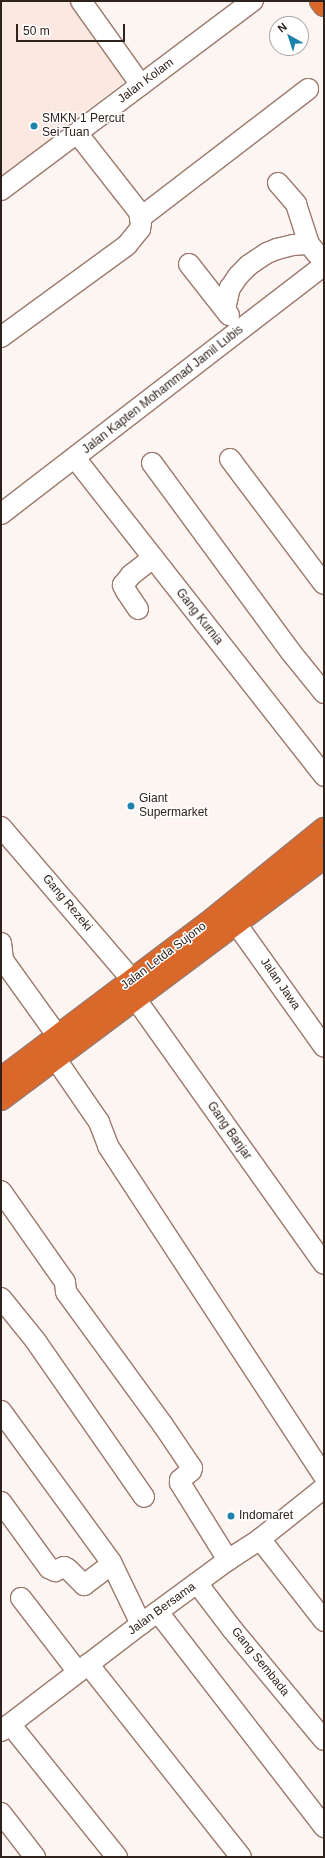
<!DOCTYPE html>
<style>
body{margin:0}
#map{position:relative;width:325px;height:1858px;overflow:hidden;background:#fdf5f2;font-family:Arial,sans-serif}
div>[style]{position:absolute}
.built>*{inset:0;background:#fbe8e0}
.roads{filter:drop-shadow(1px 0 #9c796a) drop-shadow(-1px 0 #9c796a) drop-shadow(0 1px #9c796a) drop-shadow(0 -1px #9c796a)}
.minor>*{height:20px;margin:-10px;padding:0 10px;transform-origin:10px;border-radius:10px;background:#fff}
.highway>*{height:22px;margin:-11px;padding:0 11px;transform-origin:11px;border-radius:11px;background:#db682b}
.dots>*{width:11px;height:11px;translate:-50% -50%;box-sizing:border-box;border:2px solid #fff;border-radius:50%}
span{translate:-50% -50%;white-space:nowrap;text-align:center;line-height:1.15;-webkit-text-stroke:3px #fff;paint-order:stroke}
.street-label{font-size:12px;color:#2f211b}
.poi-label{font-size:12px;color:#2f211b}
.left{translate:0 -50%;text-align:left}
.frame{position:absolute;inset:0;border:2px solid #2f211b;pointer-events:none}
.north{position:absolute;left:269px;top:16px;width:40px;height:40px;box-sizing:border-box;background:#fff;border:1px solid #aca6a4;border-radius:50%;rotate:321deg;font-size:11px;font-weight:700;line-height:16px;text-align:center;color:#2f211b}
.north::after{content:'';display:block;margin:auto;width:14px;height:18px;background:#1e82ad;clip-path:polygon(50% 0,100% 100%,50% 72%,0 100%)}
.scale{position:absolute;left:16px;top:24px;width:109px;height:18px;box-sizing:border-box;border:2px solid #2f211b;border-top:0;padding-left:5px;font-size:12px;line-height:14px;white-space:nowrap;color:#2f211b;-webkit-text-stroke:3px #fff;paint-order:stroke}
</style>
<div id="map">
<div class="built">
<div style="clip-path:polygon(1px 1px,78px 1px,133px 75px,1px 176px)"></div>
</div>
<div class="roads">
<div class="minor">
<div style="left:81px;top:1px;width:103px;rotate:54.5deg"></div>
<div style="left:278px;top:183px;width:28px;rotate:49deg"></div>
<div style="left:296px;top:204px;width:42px;rotate:72deg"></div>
<div style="left:309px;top:244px;width:13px;rotate:51deg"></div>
<div style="left:1px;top:190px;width:315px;rotate:-36.9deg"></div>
<div style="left:140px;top:218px;width:212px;rotate:-37.5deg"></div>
<div style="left:189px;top:264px;width:65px;rotate:51.9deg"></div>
<div style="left:225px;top:309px;width:22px;rotate:-77deg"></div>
<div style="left:230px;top:288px;width:14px;rotate:-56deg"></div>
<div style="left:238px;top:276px;width:16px;rotate:-45deg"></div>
<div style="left:249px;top:265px;width:22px;rotate:-34deg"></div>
<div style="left:267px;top:253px;width:11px;rotate:-22deg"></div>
<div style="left:277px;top:249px;width:16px;rotate:-14deg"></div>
<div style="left:293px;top:245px;width:16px;rotate:-4deg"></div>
<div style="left:1px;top:337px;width:156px;rotate:-36.1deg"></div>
<div style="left:127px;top:245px;width:21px;rotate:-51deg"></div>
<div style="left:140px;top:229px;width:6px;rotate:-81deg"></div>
<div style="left:141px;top:223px;width:11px;rotate:-100deg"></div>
<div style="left:139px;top:212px;width:100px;rotate:-128.1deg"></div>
<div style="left:75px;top:458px;width:404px;rotate:51.9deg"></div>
<div style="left:230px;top:459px;width:156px;rotate:53.1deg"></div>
<div style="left:152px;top:463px;width:233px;rotate:53.7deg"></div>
<div style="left:290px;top:651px;width:54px;rotate:51deg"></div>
<div style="left:1px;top:514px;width:408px;rotate:-37.6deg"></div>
<div style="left:138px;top:609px;width:22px;rotate:-124deg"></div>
<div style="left:126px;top:591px;width:7px;rotate:-117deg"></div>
<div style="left:123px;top:585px;width:13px;rotate:-51deg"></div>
<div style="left:131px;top:575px;width:28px;rotate:-38deg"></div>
<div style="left:1px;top:827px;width:201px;rotate:49.4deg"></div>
<div style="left:235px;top:922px;width:153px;rotate:54.5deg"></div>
<div style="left:1px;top:943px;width:17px;rotate:83deg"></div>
<div style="left:3px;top:960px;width:110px;rotate:54.3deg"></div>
<div style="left:135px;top:998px;width:326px;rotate:54.6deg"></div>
<div style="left:55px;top:1058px;width:78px;rotate:55.5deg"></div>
<div style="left:99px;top:1122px;width:26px;rotate:69deg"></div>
<div style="left:108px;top:1146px;width:394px;rotate:56.8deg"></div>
<div style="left:1px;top:1191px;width:111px;rotate:54.9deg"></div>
<div style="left:65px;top:1282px;width:10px;rotate:84deg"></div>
<div style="left:66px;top:1292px;width:165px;rotate:53.9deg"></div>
<div style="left:163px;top:1425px;width:52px;rotate:56deg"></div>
<div style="left:192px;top:1468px;width:3px;rotate:108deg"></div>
<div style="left:191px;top:1471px;width:14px;rotate:141deg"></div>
<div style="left:180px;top:1480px;width:3px;rotate:90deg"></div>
<div style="left:180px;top:1483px;width:91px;rotate:58.1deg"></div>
<div style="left:1px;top:1298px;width:54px;rotate:51deg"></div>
<div style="left:35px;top:1340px;width:191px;rotate:55.2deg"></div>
<div style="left:1px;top:1411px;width:187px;rotate:53.9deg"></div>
<div style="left:111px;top:1562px;width:69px;rotate:64.2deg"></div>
<div style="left:1px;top:1502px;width:82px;rotate:54deg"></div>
<div style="left:49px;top:1568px;width:7px;rotate:27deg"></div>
<div style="left:55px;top:1571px;width:10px;rotate:-24deg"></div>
<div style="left:64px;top:1567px;width:4px;rotate:27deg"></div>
<div style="left:68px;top:1569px;width:23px;rotate:45deg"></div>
<div style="left:84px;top:1585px;width:35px;rotate:-37deg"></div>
<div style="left:260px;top:1539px;width:104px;rotate:52deg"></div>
<div style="left:197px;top:1583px;width:58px;rotate:52.7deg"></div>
<div style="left:232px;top:1629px;width:144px;rotate:50.3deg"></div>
<div style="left:21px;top:1598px;width:93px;rotate:52.4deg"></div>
<div style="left:158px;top:1612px;width:272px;rotate:52.3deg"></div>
<div style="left:88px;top:1664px;width:246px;rotate:51.6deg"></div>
<div style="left:10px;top:1724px;width:171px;rotate:51.2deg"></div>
<div style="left:1px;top:1731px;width:176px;rotate:-37.4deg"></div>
<div style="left:141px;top:1624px;width:108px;rotate:-36.3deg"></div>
<div style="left:228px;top:1560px;width:38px;rotate:-33deg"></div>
<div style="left:260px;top:1539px;width:82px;rotate:-38.6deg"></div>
<div style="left:1px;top:1813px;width:56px;rotate:52.3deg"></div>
</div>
<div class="highway">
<div style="left:321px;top:1px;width:5px;rotate:53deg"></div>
<div style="left:1px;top:1079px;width:258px;rotate:-37deg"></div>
<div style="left:207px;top:924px;width:151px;rotate:-39.1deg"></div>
<div style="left:1px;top:1099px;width:404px;rotate:-36.8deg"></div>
</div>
</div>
<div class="dots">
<div style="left:34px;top:126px;background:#1e82ad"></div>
<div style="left:131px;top:806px;background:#1e82ad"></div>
<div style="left:231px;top:1516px;background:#1e82ad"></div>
</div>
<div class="street-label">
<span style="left:146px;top:81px;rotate:-37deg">Jalan Kolam</span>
<span style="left:163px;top:390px;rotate:-38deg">Jalan Kapten Mohammad Jamil Lubis</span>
<span style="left:199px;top:617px;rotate:52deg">Gang Kurnia</span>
<span style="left:67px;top:903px;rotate:50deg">Gang Rezeki</span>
<span style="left:164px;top:956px;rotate:-37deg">Jalan Letda Sujono</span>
<span style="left:280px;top:984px;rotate:55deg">Jalan Jawa</span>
<span style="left:229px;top:1131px;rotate:55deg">Gang Banjar</span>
<span style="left:162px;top:1609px;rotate:-36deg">Jalan Bersama</span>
<span style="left:260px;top:1662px;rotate:51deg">Gang Sembada</span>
</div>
<div class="poi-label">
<span class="left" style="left:42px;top:126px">SMKN 1 Percut<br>Sei Tuan</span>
<span class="left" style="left:139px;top:806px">Giant<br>Supermarket</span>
<span class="left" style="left:239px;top:1516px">Indomaret</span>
</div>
<div class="frame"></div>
<div class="north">N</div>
<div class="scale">50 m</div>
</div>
